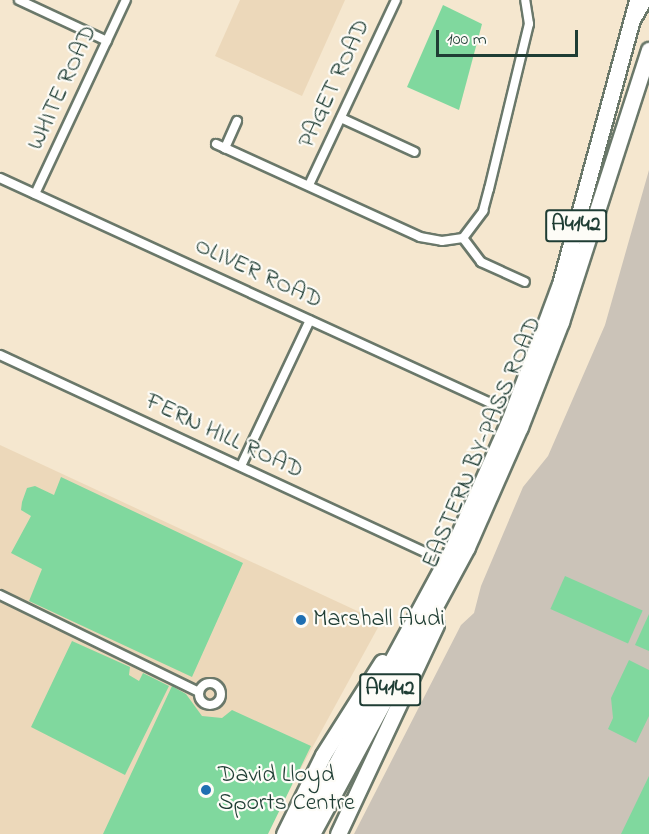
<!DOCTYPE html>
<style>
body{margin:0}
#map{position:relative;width:649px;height:834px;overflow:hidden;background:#f5e7cf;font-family:"Indie Flower",sans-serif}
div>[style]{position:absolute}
.built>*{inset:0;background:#ecd8ba}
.industrial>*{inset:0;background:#cbc3b8}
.green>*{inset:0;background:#80d89e;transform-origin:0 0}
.roads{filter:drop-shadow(2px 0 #6a786a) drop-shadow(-2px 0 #6a786a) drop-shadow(0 2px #6a786a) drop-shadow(0 -2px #6a786a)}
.minor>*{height:8px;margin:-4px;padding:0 4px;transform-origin:4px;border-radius:4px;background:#fff}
.minor>.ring{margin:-4px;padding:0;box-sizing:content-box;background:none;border:8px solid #fff;border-radius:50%}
.tertiary>*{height:10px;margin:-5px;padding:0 5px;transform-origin:5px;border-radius:5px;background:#fff}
.trunk>*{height:15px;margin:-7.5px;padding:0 7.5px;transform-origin:7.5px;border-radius:7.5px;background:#fff}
.dots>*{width:16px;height:16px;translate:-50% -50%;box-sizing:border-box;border:3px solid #fdfcf7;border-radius:50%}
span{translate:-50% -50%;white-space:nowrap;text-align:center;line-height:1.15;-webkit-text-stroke:4.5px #fdfcf7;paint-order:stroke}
.shield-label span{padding:2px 4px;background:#fdfcf7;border:2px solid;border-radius:4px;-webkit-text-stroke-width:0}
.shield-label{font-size:22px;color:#1f3d34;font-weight:700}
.street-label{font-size:24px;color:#1f3d34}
.poi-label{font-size:24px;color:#1f3d34}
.left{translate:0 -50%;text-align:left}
.scale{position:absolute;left:436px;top:30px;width:142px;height:27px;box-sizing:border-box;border:3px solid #1f3d34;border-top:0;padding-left:8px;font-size:18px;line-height:21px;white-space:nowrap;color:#1f3d34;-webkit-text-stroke:4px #fdfcf7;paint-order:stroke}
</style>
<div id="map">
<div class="built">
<div style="clip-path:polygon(240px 0,345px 0,302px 96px,215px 56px)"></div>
<div style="clip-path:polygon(0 445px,381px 622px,265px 834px,0 834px)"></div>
</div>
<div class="industrial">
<div style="clip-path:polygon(649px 170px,649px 834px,354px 834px,461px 625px,474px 613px,481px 586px,523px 487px,548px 456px,605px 325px)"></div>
</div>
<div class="green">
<div style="clip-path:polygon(443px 5px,482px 24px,459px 110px,407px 87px)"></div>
<div style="clip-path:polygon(61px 477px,243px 563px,192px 677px,29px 601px,42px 569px,11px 553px,31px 516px,21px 510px,22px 502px,27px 488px,35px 486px,54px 495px)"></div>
<div style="left:565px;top:576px;width:85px;height:36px;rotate:24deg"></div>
<div style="clip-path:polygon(649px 614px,649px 651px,635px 645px)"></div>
<div style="clip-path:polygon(72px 641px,130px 667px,129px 675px,139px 681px,143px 673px,169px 686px,125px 775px,31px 727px)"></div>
<div style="clip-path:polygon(629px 660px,649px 670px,649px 716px,636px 743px,608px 729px,613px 718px,611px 698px)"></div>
<div style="clip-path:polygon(172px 686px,186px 694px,202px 716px,222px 718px,232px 710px,311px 746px,268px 834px,103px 834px)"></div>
<div style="clip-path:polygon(649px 776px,649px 834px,621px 834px)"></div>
</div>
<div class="roads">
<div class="minor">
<div style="left:19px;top:0;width:97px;rotate:25deg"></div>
<div style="left:341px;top:118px;width:81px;rotate:24.7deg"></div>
<div style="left:237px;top:121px;width:30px;rotate:114deg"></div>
<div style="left:225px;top:148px;width:214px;rotate:24.5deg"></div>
<div style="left:420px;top:237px;width:22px;rotate:10deg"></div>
<div style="left:442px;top:241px;width:21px;rotate:-8deg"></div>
<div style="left:463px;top:238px;width:34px;rotate:-53deg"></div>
<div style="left:483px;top:211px;width:23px;rotate:-75deg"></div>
<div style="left:489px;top:189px;width:170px;rotate:-76.4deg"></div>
<div style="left:529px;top:24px;width:24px;rotate:-99deg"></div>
<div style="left:216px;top:144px;width:10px;rotate:24deg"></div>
<div style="left:0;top:178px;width:549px;rotate:24.65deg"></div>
<div style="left:309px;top:185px;width:204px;rotate:-64.8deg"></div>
<div style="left:35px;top:194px;width:214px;rotate:-64.9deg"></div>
<div style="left:463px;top:238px;width:30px;rotate:53deg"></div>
<div style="left:481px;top:262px;width:48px;rotate:24.4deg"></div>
<div style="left:0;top:355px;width:475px;rotate:24.9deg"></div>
<div style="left:241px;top:466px;width:161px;rotate:-64.7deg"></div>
<div style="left:0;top:595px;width:221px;rotate:26deg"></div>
<div class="ring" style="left:199px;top:683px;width:14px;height:14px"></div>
</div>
<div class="tertiary">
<div style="left:633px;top:24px;width:28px;rotate:-60deg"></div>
</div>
<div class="trunk">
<div style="left:284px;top:834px;width:88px;rotate:-63.7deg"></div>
<div style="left:323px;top:755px;width:110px;rotate:-57.6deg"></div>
<div style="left:298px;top:834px;width:328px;rotate:-61.6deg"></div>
<div style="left:454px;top:545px;width:136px;rotate:-66.1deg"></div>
<div style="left:509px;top:421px;width:146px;rotate:-69.6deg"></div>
<div style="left:560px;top:284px;width:294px;rotate:-74.8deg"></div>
<div style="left:312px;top:834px;width:326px;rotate:-61.6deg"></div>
<div style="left:467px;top:547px;width:131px;rotate:-66.2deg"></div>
<div style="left:520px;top:427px;width:113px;rotate:-68.7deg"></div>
<div style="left:561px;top:322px;width:286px;rotate:-72.1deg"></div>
<div style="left:338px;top:834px;width:231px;rotate:-64.9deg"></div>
</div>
</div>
<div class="dots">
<div style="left:301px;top:620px;background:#1f6fb2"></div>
<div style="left:206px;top:790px;background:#1f6fb2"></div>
</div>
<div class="shield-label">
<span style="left:576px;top:226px">A4142</span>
<span style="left:390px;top:690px">A4142</span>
</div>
<div class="street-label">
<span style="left:335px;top:84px;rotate:-65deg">PAGET ROAD</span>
<span style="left:63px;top:88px;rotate:-65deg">WHITE ROAD</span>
<span style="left:258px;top:274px;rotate:25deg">OLIVER ROAD</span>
<span style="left:224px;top:437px;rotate:25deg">FERN HILL ROAD</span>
<span style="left:483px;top:443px;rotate:-67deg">EASTERN BY-PASS ROAD</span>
</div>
<div class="poi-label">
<span class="left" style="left:313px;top:620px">Marshall Audi</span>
<span class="left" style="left:218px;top:790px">David Lloyd<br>Sports Centre</span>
</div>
<div class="scale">100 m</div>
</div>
